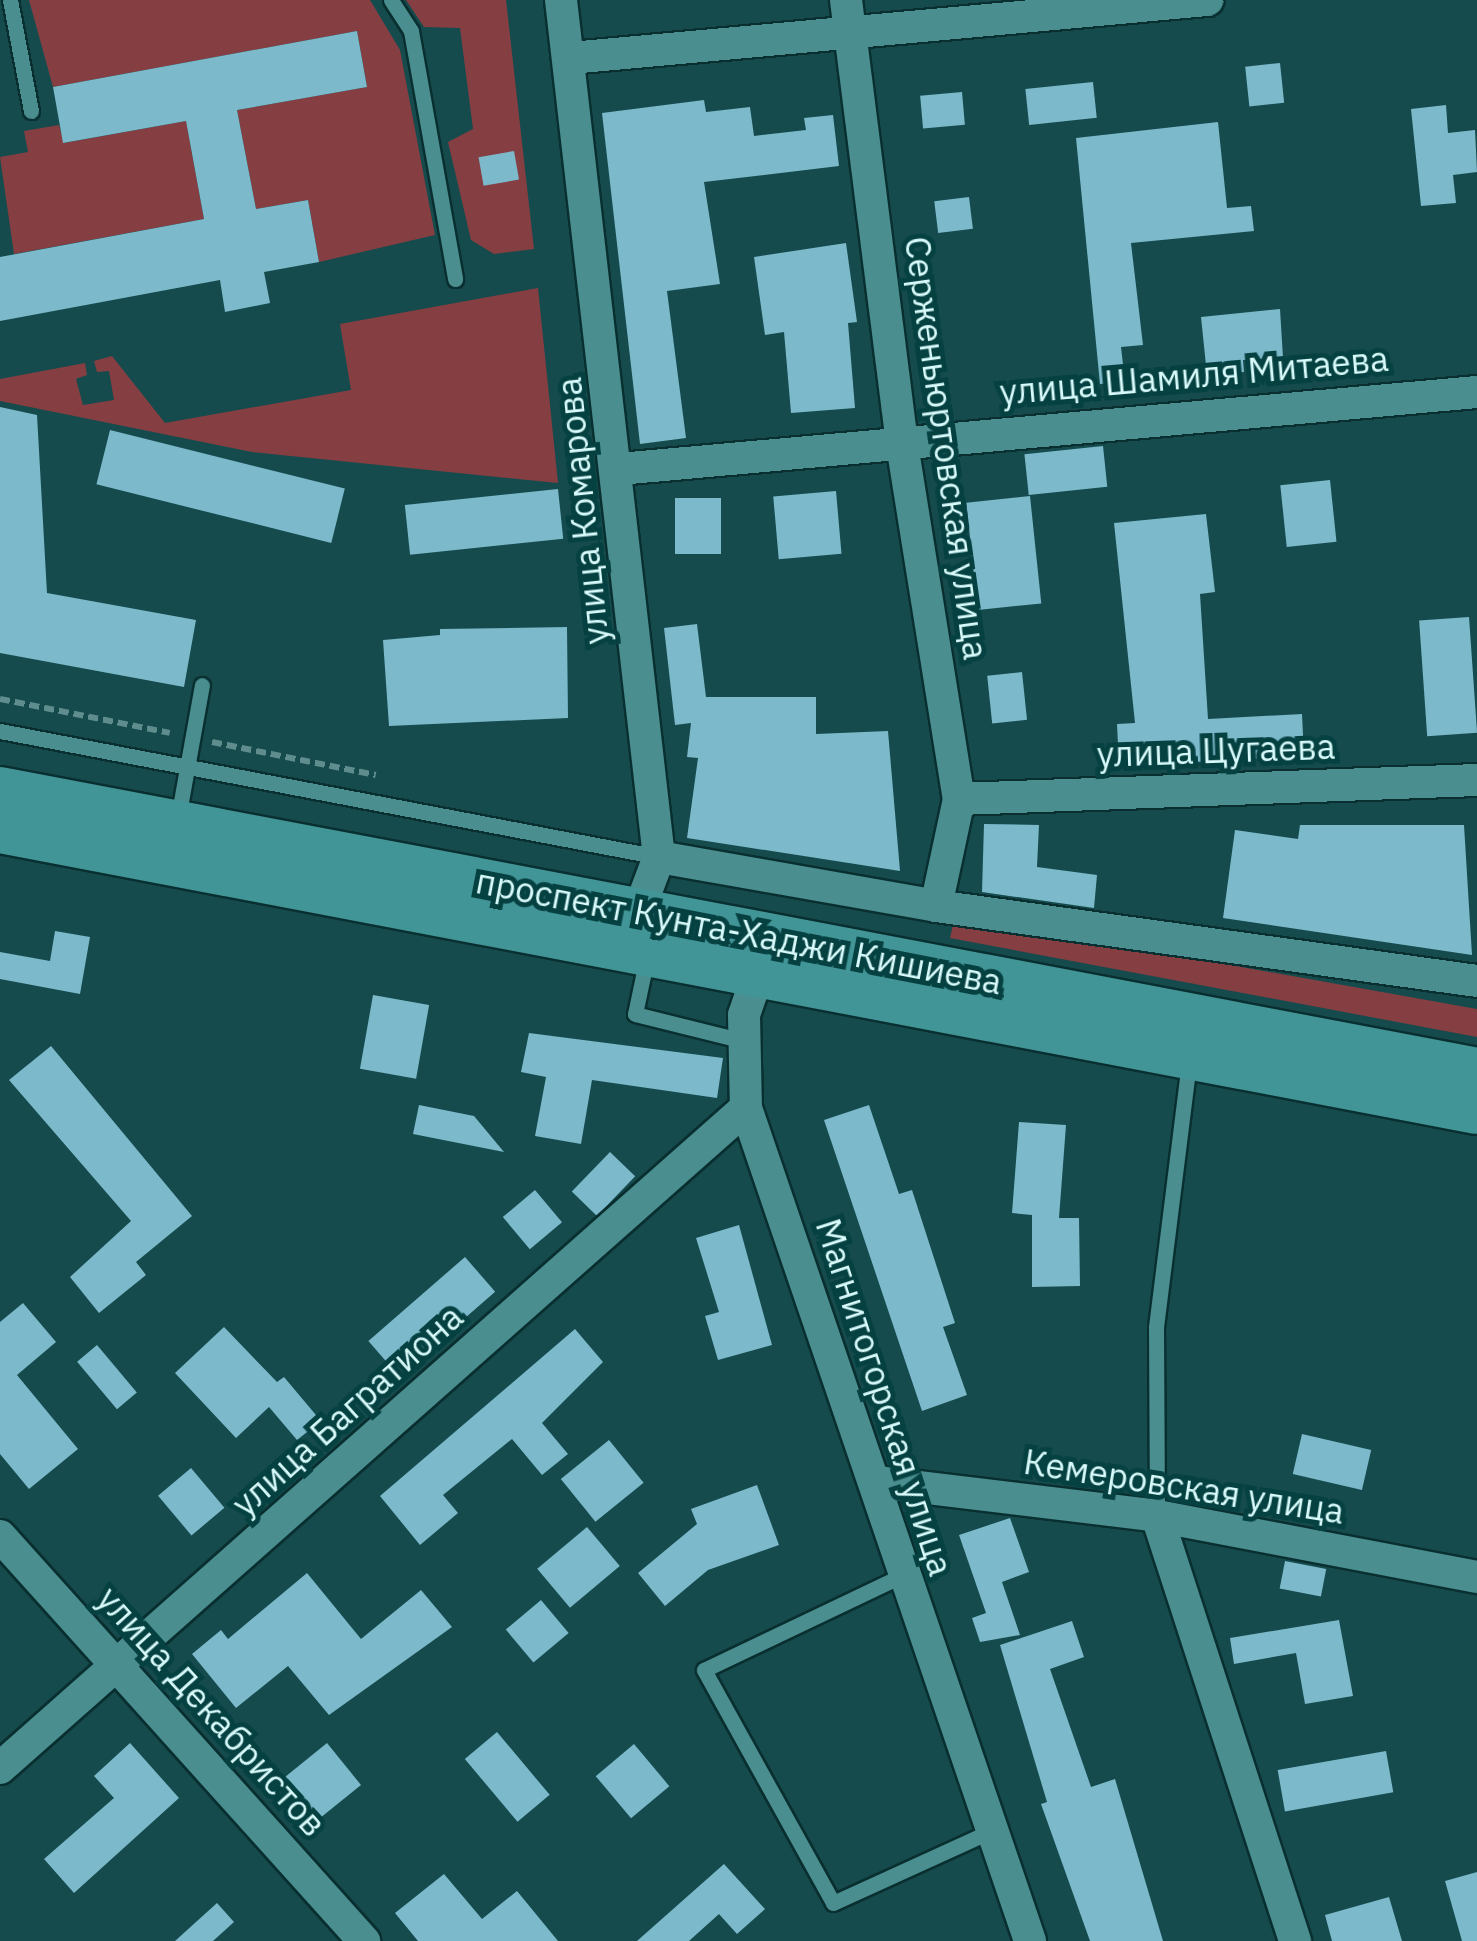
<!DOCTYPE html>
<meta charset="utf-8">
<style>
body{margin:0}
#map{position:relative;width:1477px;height:1941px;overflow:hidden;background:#164b4d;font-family:"IBM Plex Sans",sans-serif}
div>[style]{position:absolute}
.green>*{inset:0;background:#853e42}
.building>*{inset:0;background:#7bb9cb;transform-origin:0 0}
.path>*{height:6px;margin-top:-3px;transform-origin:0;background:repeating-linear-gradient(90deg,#5f8d8e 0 10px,transparent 0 15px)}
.roads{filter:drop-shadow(2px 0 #092f30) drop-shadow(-2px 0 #092f30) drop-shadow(0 2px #092f30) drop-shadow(0 -2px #092f30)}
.service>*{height:15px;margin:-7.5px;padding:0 7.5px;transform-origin:7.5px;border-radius:7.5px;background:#4a8e90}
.minor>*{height:32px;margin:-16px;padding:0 16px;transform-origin:16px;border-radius:16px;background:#4a8e90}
.primary>*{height:50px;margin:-25px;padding:0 25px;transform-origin:25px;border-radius:25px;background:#429597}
span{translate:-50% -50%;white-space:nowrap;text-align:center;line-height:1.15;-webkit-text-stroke:10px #064142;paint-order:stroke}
.street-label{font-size:35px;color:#d8fafa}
</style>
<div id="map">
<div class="green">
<div style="clip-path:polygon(29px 0,370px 0,400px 50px,435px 235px,319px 262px,308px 200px,256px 209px,237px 110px,367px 87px,357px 31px,53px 87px)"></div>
<div style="clip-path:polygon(406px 0,506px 0,534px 249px,494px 254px,471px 240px,448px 142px,473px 129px,460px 28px,424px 27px)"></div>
<div style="clip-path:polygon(186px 121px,204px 219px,14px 254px,0 157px,28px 152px,24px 131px,59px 125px,64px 143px)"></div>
<div style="clip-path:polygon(538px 288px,558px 483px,252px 452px,0 401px,0 379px,85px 363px,87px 375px,76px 379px,83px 405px,114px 400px,109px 371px,97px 372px,94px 361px,112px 356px,165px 423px,351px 390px,340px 324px)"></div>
<div style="clip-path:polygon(955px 916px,1477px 1009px,1477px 1037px,950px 938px)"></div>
</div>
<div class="building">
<div style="clip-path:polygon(357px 31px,367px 87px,237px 110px,256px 209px,308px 200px,319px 262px,264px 272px,270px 303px,225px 312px,220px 280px,0 321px,0 257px,204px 219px,186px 121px,63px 143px,53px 87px)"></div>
<div style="left:1280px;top:63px;width:40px;height:35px;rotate:84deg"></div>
<div style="left:1093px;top:82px;width:36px;height:68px;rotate:84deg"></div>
<div style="left:962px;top:92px;width:33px;height:42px;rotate:85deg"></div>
<div style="clip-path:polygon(704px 100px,706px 112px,750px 107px,754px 136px,806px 130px,804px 118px,833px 115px,839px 166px,704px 182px,720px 284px,667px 291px,686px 438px,640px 444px,602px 113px)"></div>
<div style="clip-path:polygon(1446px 105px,1448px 133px,1475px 130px,1477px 172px,1453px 175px,1456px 203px,1421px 206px,1411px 109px)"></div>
<div style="clip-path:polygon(1218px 122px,1227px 208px,1251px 206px,1254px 231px,1131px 243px,1143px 345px,1121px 347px,1125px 382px,1100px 384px,1076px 138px)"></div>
<div style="left:514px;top:151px;width:29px;height:36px;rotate:80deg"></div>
<div style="left:969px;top:197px;width:32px;height:35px;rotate:83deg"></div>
<div style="clip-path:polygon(846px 243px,857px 322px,848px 323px,855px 408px,791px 413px,784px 332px,765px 335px,754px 257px)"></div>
<div style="clip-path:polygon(1280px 309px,1283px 358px,1243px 360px,1244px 372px,1207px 375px,1201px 317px)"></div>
<div style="clip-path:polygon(0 407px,37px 415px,47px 593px,196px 620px,184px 687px,0 653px)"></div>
<div style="left:110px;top:430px;width:242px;height:56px;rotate:14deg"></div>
<div style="left:1103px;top:446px;width:41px;height:79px;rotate:84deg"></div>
<div style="left:1330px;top:480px;width:62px;height:50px;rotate:84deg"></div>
<div style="left:558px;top:489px;width:50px;height:154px;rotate:84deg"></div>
<div style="left:836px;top:491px;width:63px;height:63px;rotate:85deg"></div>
<div style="left:1030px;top:496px;width:108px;height:64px;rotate:84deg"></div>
<div style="left:675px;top:498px;width:46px;height:56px"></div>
<div style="clip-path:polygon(1206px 514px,1215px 592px,1200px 594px,1208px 719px,1302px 714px,1304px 756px,1119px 766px,1117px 724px,1135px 723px,1114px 523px)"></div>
<div style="left:1469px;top:617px;width:116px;height:50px;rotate:86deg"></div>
<div style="clip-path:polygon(697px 624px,706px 697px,816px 697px,816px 734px,888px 731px,900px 871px,687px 838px,698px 758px,687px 757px,691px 723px,675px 725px,664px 628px)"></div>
<div style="clip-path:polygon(567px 627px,568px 718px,389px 726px,383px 640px,440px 635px,440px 629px)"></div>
<div style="left:1022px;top:672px;width:48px;height:35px;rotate:84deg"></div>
<div style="clip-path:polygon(984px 824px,1039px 825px,1037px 867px,1097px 875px,1094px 908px,982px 892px)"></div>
<div style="clip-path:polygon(1300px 825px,1464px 825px,1472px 955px,1223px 918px,1235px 830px,1298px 839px)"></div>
<div style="clip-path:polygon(55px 931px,90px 937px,80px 994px,0 979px,0 952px,50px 961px)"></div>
<div style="left:373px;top:995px;width:57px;height:75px;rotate:10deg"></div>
<div style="clip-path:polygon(529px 1033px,723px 1058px,717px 1098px,592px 1080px,581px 1144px,535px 1136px,546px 1077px,521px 1072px)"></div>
<div style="clip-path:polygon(51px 1046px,192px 1216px,136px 1262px,146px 1275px,99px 1313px,70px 1277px,131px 1221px,9px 1080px)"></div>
<div style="clip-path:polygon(419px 1105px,474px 1116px,504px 1152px,413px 1134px)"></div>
<div style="clip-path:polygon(869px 1105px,899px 1194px,912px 1190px,955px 1323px,943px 1327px,967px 1395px,922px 1411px,824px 1120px)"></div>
<div style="clip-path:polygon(1019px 1122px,1066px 1125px,1059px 1218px,1079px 1218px,1080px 1286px,1032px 1287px,1032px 1215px,1012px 1213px)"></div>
<div style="left:610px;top:1152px;width:35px;height:55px;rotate:44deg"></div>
<div style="left:535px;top:1190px;width:42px;height:42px;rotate:50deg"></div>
<div style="clip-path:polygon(739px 1225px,772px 1345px,718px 1360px,705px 1316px,719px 1312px,696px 1238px)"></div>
<div style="left:465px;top:1257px;width:46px;height:128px;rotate:49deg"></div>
<div style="clip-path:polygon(23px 1303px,56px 1342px,17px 1375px,78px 1449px,29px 1489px,0 1454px,0 1322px)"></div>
<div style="clip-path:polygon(224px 1327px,277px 1382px,284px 1377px,321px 1421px,297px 1440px,269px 1407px,236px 1438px,175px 1373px)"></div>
<div style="clip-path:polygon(575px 1329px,603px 1362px,542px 1423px,568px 1454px,542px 1475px,512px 1439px,443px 1495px,458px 1513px,420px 1545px,380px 1496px)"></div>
<div style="left:97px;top:1345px;width:62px;height:26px;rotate:50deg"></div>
<div style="left:1302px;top:1434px;width:71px;height:41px;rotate:13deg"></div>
<div style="left:609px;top:1440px;width:55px;height:62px;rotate:51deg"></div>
<div style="left:191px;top:1468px;width:52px;height:43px;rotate:50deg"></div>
<div style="clip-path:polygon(757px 1485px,779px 1545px,708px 1570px,665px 1606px,638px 1573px,697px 1524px,691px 1509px)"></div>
<div style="clip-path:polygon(1010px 1518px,1029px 1572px,1002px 1582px,1020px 1635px,980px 1642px,972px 1618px,986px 1613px,959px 1535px)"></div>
<div style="left:587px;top:1527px;width:51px;height:65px;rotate:50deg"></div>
<div style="left:1285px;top:1561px;width:42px;height:28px;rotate:11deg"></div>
<div style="clip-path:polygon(307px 1573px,361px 1639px,421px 1590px,452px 1627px,329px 1715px,288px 1666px,236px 1708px,192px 1654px,221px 1630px,228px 1639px)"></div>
<div style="left:541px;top:1600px;width:43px;height:46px;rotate:50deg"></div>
<div style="clip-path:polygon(1339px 1620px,1353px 1696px,1305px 1704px,1296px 1653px,1234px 1664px,1230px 1638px)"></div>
<div style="clip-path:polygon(1072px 1621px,1084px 1657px,1050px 1669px,1091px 1787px,1115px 1779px,1163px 1941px,1090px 1941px,1041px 1804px,1047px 1802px,1000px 1645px)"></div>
<div style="left:497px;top:1732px;width:82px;height:42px;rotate:50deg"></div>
<div style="clip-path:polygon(130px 1743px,179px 1798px,74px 1893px,44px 1859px,114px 1798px,94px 1776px)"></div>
<div style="left:327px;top:1743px;width:54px;height:61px;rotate:51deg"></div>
<div style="left:634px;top:1744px;width:55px;height:50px;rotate:50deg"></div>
<div style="left:1386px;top:1751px;width:42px;height:110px;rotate:80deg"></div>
<div style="clip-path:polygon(724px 1864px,765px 1909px,737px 1934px,719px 1914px,689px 1941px,637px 1941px)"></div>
<div style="clip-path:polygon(1477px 1872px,1477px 1941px,1462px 1941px,1445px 1881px)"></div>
<div style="clip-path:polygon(444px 1874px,482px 1919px,517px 1891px,558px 1941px,418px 1941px,395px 1913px)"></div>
<div style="clip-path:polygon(1389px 1897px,1402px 1941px,1332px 1941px,1325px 1915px)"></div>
<div style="clip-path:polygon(217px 1903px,234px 1922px,213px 1941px,175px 1941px)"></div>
</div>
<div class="path">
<div style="left:0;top:699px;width:173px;rotate:11.3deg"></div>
<div style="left:212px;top:742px;width:167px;rotate:11.4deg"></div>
</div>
<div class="roads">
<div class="service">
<div style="left:10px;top:0;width:113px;rotate:79.3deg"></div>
<div style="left:391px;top:0;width:37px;rotate:57deg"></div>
<div style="left:411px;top:31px;width:252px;rotate:79.9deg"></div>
<div style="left:0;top:731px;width:671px;rotate:10.82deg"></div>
<div style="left:178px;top:818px;width:135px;rotate:-79.8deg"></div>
<div style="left:647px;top:957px;width:58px;rotate:101.9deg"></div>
<div style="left:635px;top:1014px;width:112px;rotate:13.9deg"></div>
<div style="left:1157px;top:1516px;width:189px;rotate:-90.3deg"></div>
<div style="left:1156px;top:1327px;width:266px;rotate:-82.9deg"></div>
<div style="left:901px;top:1576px;width:218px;rotate:154.5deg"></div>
<div style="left:704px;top:1670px;width:266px;rotate:61deg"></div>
<div style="left:833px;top:1903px;width:174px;rotate:-24.5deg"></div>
</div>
<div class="minor">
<div style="left:561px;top:0;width:863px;rotate:83.48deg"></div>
<div style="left:659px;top:857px;width:60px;rotate:110.6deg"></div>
<div style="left:638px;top:913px;width:18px;rotate:167deg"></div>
<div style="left:846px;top:0;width:441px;rotate:82.8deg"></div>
<div style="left:901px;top:438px;width:366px;rotate:80.9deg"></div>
<div style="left:959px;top:799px;width:109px;rotate:102.1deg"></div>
<div style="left:570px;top:58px;width:640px;rotate:-5.2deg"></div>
<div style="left:619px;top:469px;width:861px;rotate:-5.13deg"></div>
<div style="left:959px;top:799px;width:518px;rotate:-2.1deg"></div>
<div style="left:659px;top:857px;width:281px;rotate:10deg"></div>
<div style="left:936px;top:906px;width:546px;rotate:7.89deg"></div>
<div style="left:775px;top:971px;width:17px;rotate:170deg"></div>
<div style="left:758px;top:974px;width:43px;rotate:108.9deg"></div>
<div style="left:744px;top:1015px;width:93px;rotate:88.8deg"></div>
<div style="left:746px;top:1108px;width:880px;rotate:71.17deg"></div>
<div style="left:878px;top:1482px;width:281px;rotate:6.9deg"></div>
<div style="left:1157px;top:1516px;width:326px;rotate:10.8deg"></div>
<div style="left:1157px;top:1516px;width:447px;rotate:72deg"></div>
<div style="left:0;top:1536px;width:545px;rotate:48.05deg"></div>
<div style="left:0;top:1768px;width:996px;rotate:-41.5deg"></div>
</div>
<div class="primary">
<div style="left:0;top:792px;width:1503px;rotate:10.77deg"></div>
<div style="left:0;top:828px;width:1503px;rotate:10.77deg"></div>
</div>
</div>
<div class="street-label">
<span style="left:1194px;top:375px;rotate:-5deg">улица Шамиля Митаева</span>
<span style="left:947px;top:448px;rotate:82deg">Серженьюртовская улица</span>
<span style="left:582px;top:511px;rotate:-96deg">улица Комарова</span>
<span style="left:1216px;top:750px;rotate:-2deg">улица Цугаева</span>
<span style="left:739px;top:931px;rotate:11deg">проспект Кунта-Хаджи Кишиева</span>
<span style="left:885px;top:1397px;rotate:72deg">Магнитогорская улица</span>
<span style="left:347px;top:1410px;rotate:-42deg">улица Багратиона</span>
<span style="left:1184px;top:1486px;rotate:9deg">Кемеровская улица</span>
<span style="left:212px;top:1711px;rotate:48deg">улица Декабристов</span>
</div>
</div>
